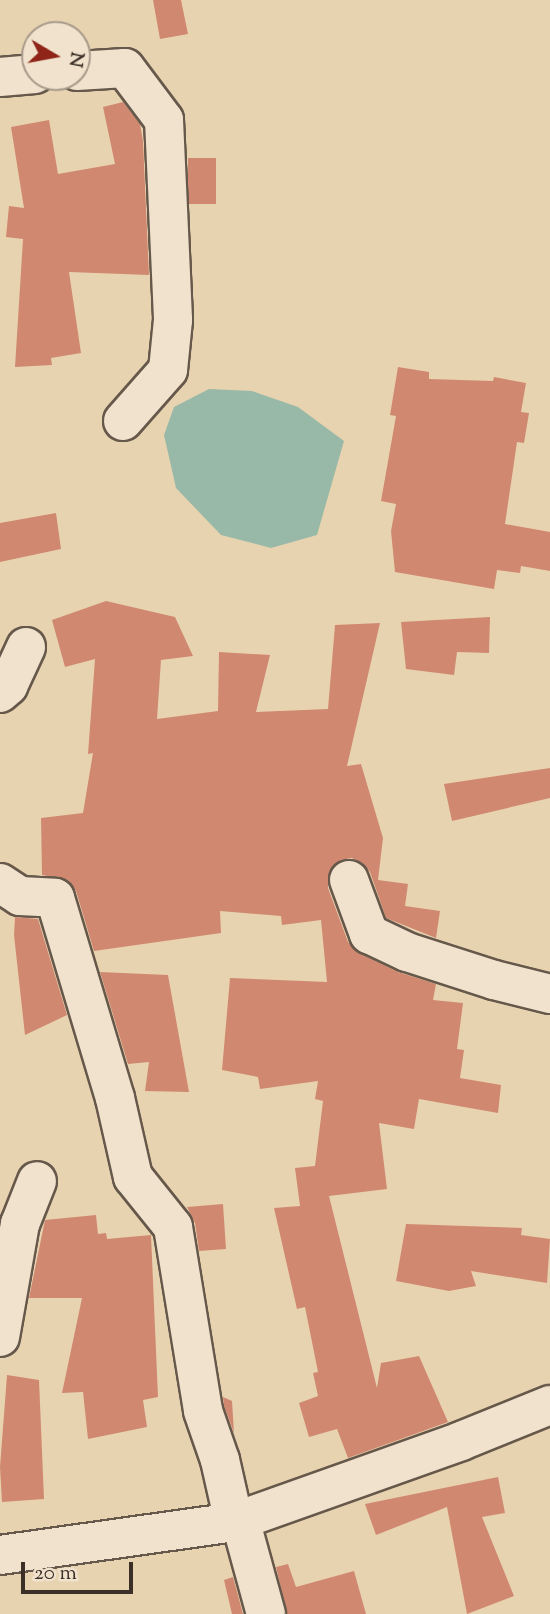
<!DOCTYPE html>
<style>
body{margin:0}
#map{position:relative;width:550px;height:1614px;overflow:hidden;background:#e8d3b1;font-family:"Sorts Mill Goudy",serif}
div>[style]{position:absolute}
.water>*{inset:0;background:#98b9a7}
.building>*{inset:0;background:#d08970;transform-origin:0 0}
.roads{filter:drop-shadow(2px 0 #66584a) drop-shadow(-2px 0 #66584a) drop-shadow(0 2px #66584a) drop-shadow(0 -2px #66584a)}
.minor>*{height:38px;margin:-19px;padding:0 19px;transform-origin:19px;border-radius:19px;background:#f0e2cc}
span{translate:-50% -50%;white-space:nowrap;text-align:center;line-height:1.15;-webkit-text-stroke:6px #f0e2cc;paint-order:stroke}
.north{position:absolute;left:21px;top:21px;width:70px;height:70px;box-sizing:border-box;background:#f0e2cc;border:2px solid #a89a8a;border-radius:50%;rotate:100deg;font-size:19px;font-weight:700;line-height:28px;text-align:center;color:#3b2f27}
.north::after{content:'';display:block;margin:auto;width:24px;height:32px;background:#8f2418;clip-path:polygon(50% 0,100% 100%,50% 72%,0 100%)}
.scale{position:absolute;left:21px;top:1562px;width:112px;height:32px;box-sizing:border-box;border:4px solid #3b2f27;border-top:0;padding-left:9px;font-size:21px;line-height:24px;white-space:nowrap;color:#3b2f27;-webkit-text-stroke:5px #f0e2cc;paint-order:stroke}
</style>
<div id="map">
<div class="water">
<div style="clip-path:polygon(209px 389px,252px 391px,298px 407px,344px 441px,317px 535px,271px 548px,221px 535px,176px 488px,164px 435px,174px 407px)"></div>
</div>
<div class="building">
<div style="clip-path:polygon(153px 0,181px 0,188px 34px,160px 39px)"></div>
<div style="clip-path:polygon(123px 102px,140px 124px,143px 141px,149px 275px,69px 272px,81px 353px,51px 358px,52px 365px,15px 367px,23px 239px,6px 237px,9px 206px,24px 208px,11px 127px,49px 120px,58px 174px,115px 164px,103px 107px)"></div>
<div style="left:188px;top:158px;width:28px;height:46px"></div>
<div style="clip-path:polygon(398px 367px,429px 372px,429px 379px,493px 381px,494px 377px,526px 383px,521px 412px,529px 413px,524px 443px,517px 442px,505px 524px,550px 532px,550px 571px,521px 566px,520px 573px,497px 570px,494px 589px,395px 572px,391px 531px,396px 504px,381px 501px,396px 416px,390px 415px)"></div>
<div style="clip-path:polygon(56px 513px,61px 549px,0 562px,0 523px)"></div>
<div style="clip-path:polygon(106px 601px,175px 617px,193px 656px,161px 660px,157px 719px,218px 711px,219px 652px,270px 655px,256px 712px,328px 709px,335px 625px,380px 623px,347px 766px,361px 764px,383px 838px,378px 880px,408px 884px,405px 906px,440px 911px,436px 938px,386px 918px,370px 872px,362px 863px,352px 858px,341px 860px,333px 866px,328px 876px,328px 888px,348px 942px,359px 953px,398px 972px,436px 984px,433px 1000px,463px 1003px,457px 1049px,464px 1050px,460px 1078px,501px 1085px,498px 1113px,419px 1099px,414px 1129px,379px 1123px,387px 1189px,329px 1196px,377px 1388px,381px 1363px,419px 1356px,448px 1422px,348px 1458px,337px 1429px,309px 1437px,299px 1403px,318px 1396px,313px 1373px,318px 1372px,305px 1307px,297px 1309px,274px 1208px,300px 1206px,295px 1168px,315px 1166px,323px 1101px,315px 1099px,318px 1081px,260px 1089px,258px 1077px,222px 1070px,230px 978px,327px 982px,321px 920px,282px 925px,281px 916px,220px 911px,221px 933px,94px 951px,76px 891px,68px 880px,42px 875px,41px 818px,83px 813px,93px 753px,88px 754px,95px 659px,65px 667px,52px 620px)"></div>
<div style="clip-path:polygon(490px 617px,489px 653px,457px 652px,454px 675px,406px 669px,401px 622px)"></div>
<div style="clip-path:polygon(550px 768px,550px 798px,452px 821px,444px 784px)"></div>
<div style="clip-path:polygon(15px 917px,38px 919px,67px 1015px,25px 1035px,14px 935px)"></div>
<div style="clip-path:polygon(100px 972px,168px 975px,189px 1092px,145px 1091px,149px 1062px,128px 1064px)"></div>
<div style="clip-path:polygon(223px 1204px,226px 1249px,199px 1251px,195px 1223px,187px 1207px)"></div>
<div style="clip-path:polygon(96px 1215px,98px 1234px,106px 1233px,107px 1239px,151px 1235px,158px 1397px,143px 1400px,147px 1427px,88px 1439px,83px 1392px,62px 1393px,82px 1298px,29px 1298px,45px 1220px)"></div>
<div style="clip-path:polygon(406px 1224px,522px 1228px,521px 1235px,550px 1239px,547px 1283px,471px 1271px,476px 1286px,449px 1291px,396px 1281px)"></div>
<div style="clip-path:polygon(7px 1375px,39px 1380px,44px 1499px,2px 1502px,0 1467px)"></div>
<div style="clip-path:polygon(223px 1397px,232px 1401px,234px 1433px,224px 1406px)"></div>
<div style="clip-path:polygon(498px 1477px,505px 1513px,482px 1517px,514px 1596px,467px 1614px,447px 1507px,376px 1535px,365px 1504px)"></div>
<div style="clip-path:polygon(288px 1564px,296px 1587px,354px 1571px,366px 1614px,287px 1614px,276px 1567px)"></div>
<div style="clip-path:polygon(233px 1577px,243px 1614px,232px 1614px,224px 1580px)"></div>
</div>
<div class="roads">
<div class="minor">
<div style="left:77px;top:71px;width:48px;rotate:-3.6deg"></div>
<div style="left:125px;top:68px;width:65px;rotate:53.1deg"></div>
<div style="left:164px;top:120px;width:200px;rotate:87.4deg"></div>
<div style="left:173px;top:320px;width:50px;rotate:95.7deg"></div>
<div style="left:168px;top:370px;width:68px;rotate:131.4deg"></div>
<div style="left:0;top:77px;width:35px;rotate:-5deg"></div>
<div style="left:0;top:693px;width:11px;rotate:-41deg"></div>
<div style="left:8px;top:686px;width:43px;rotate:-65.2deg"></div>
<div style="left:349px;top:880px;width:58px;rotate:69.7deg"></div>
<div style="left:369px;top:934px;width:42px;rotate:25.3deg"></div>
<div style="left:407px;top:952px;width:91px;rotate:17.8deg"></div>
<div style="left:494px;top:980px;width:58px;rotate:14deg"></div>
<div style="left:0;top:883px;width:24px;rotate:33deg"></div>
<div style="left:20px;top:896px;width:35px;rotate:3deg"></div>
<div style="left:55px;top:898px;width:209px;rotate:73.3deg"></div>
<div style="left:115px;top:1098px;width:81px;rotate:77.2deg"></div>
<div style="left:133px;top:1177px;width:64px;rotate:51.3deg"></div>
<div style="left:173px;top:1227px;width:186px;rotate:80.7deg"></div>
<div style="left:203px;top:1411px;width:52px;rotate:70.9deg"></div>
<div style="left:220px;top:1460px;width:64px;rotate:77.3deg"></div>
<div style="left:0;top:1337px;width:115px;rotate:-80deg"></div>
<div style="left:20px;top:1224px;width:46px;rotate:-68.4deg"></div>
<div style="left:240px;top:1519px;width:98px;rotate:74.7deg"></div>
<div style="left:0;top:1555px;width:236px;rotate:-8deg"></div>
<div style="left:234px;top:1522px;width:241px;rotate:-19.6deg"></div>
<div style="left:461px;top:1441px;width:96px;rotate:-22deg"></div>
</div>
</div>
<div class="north">N</div>
<div class="scale">20 m</div>
</div>
